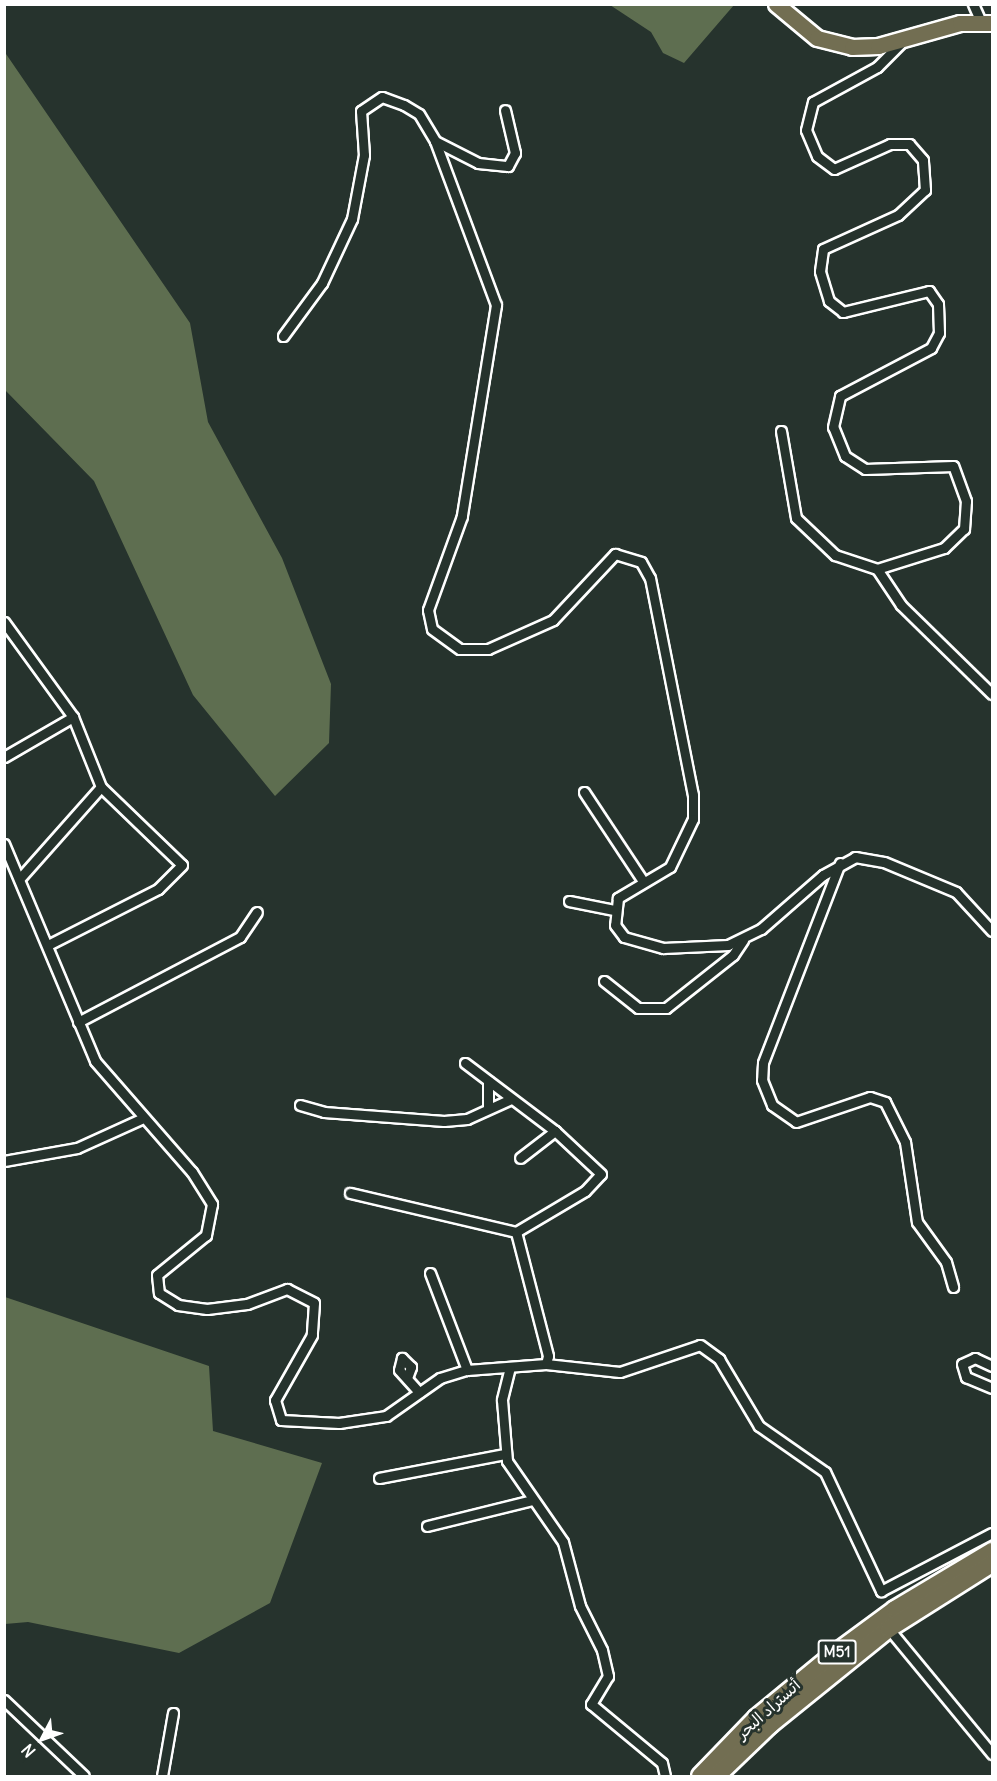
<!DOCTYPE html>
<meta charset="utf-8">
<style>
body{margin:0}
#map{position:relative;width:997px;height:1781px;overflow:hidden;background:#26332d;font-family:Delius,"Playpen Sans Arabic",sans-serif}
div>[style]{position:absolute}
.green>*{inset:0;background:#5e6e50}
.roads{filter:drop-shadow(2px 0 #fff) drop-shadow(-2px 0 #fff) drop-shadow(0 2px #fff) drop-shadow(0 -2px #fff)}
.street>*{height:9px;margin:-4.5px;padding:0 4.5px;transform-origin:4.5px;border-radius:4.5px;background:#26332d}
.primary>*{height:15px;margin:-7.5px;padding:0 7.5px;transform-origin:7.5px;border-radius:7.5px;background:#726e52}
.highway>*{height:16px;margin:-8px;padding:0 8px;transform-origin:8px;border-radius:8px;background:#726e52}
span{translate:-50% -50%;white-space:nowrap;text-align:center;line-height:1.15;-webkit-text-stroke:6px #26332d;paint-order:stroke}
.shield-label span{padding:2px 4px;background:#26332d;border:2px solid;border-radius:4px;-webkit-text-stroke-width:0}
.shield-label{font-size:15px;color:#fff;font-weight:700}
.street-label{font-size:16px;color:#fff}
.frame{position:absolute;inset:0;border:6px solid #fff;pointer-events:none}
.north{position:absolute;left:12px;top:1709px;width:60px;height:60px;-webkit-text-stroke:4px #26332d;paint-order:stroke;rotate:229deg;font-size:16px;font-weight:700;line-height:24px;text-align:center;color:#fff}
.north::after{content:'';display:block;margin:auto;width:21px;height:27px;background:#fff;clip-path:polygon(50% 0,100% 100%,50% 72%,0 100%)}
</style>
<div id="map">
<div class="green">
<div style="clip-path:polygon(610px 5px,734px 5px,684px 63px,663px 53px,651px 32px)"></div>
<div style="clip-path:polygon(4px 51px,190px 323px,208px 422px,282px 558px,331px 684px,329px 743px,275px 796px,193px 695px,94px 481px,5px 390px)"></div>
<div style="clip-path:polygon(5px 1297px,209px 1366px,213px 1431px,322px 1463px,270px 1603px,179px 1653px,28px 1622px,5px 1624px)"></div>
</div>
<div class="roads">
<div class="street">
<div style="left:973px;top:4px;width:17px;rotate:66deg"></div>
<div style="left:435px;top:141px;width:48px;rotate:27.1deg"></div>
<div style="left:478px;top:163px;width:30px;rotate:6deg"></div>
<div style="left:508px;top:166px;width:15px;rotate:-62deg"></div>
<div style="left:515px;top:153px;width:44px;rotate:-103.1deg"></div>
<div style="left:283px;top:336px;width:66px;rotate:-53.7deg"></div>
<div style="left:322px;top:283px;width:71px;rotate:-64.9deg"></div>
<div style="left:352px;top:219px;width:65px;rotate:-79.4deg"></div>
<div style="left:364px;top:155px;width:44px;rotate:-93.9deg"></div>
<div style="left:361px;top:111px;width:25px;rotate:-34deg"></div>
<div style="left:382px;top:97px;width:23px;rotate:20deg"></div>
<div style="left:404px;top:105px;width:17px;rotate:31deg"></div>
<div style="left:419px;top:114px;width:31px;rotate:59deg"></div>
<div style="left:435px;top:141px;width:175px;rotate:69.6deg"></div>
<div style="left:496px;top:305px;width:214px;rotate:99.2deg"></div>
<div style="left:462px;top:516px;width:100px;rotate:109.9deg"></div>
<div style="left:428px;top:610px;width:19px;rotate:78deg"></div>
<div style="left:432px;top:629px;width:34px;rotate:36deg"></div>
<div style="left:460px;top:649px;width:28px"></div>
<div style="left:488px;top:649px;width:71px;rotate:-24deg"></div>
<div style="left:553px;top:620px;width:91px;rotate:-46.8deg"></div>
<div style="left:615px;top:554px;width:27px;rotate:17deg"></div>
<div style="left:641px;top:562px;width:18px;rotate:61deg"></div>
<div style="left:650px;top:578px;width:221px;rotate:78.8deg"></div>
<div style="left:693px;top:795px;width:24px;rotate:90deg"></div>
<div style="left:693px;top:819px;width:53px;rotate:115.6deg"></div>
<div style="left:670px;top:867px;width:61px;rotate:149.2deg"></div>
<div style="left:618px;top:898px;width:27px;rotate:96deg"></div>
<div style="left:615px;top:925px;width:15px;rotate:53deg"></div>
<div style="left:624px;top:937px;width:41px;rotate:15.8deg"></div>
<div style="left:663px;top:948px;width:65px;rotate:-2.6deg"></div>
<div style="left:728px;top:945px;width:37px;rotate:-26deg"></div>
<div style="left:761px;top:929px;width:82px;rotate:-41.1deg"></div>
<div style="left:823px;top:875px;width:37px;rotate:-29deg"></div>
<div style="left:855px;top:857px;width:29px;rotate:10deg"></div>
<div style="left:884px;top:862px;width:78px;rotate:22.6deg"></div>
<div style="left:956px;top:892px;width:53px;rotate:47.3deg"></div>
<div style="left:781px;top:431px;width:88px;rotate:80.2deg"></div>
<div style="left:796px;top:518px;width:54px;rotate:43.5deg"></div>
<div style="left:835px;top:555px;width:44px;rotate:18.4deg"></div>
<div style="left:877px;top:569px;width:70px;rotate:-17.4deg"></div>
<div style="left:944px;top:548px;width:28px;rotate:-44deg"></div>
<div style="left:964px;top:529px;width:28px;rotate:-86deg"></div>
<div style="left:966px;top:501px;width:37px;rotate:-110deg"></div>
<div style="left:953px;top:466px;width:88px;rotate:178deg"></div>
<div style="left:865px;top:469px;width:24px;rotate:-147deg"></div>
<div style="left:845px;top:456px;width:31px;rotate:-112deg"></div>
<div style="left:833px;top:427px;width:32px;rotate:-77deg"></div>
<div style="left:840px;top:396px;width:103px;rotate:-27.8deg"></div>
<div style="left:931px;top:348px;width:17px;rotate:-62deg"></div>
<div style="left:939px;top:333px;width:29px;rotate:-92deg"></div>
<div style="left:938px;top:304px;width:16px;rotate:-125deg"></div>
<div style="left:929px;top:291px;width:89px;rotate:166.3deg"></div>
<div style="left:843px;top:312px;width:18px;rotate:-142deg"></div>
<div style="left:829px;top:301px;width:31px;rotate:-107deg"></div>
<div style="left:820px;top:271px;width:22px;rotate:-82deg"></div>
<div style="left:823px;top:249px;width:82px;rotate:-24.4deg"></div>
<div style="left:898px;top:215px;width:37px;rotate:-43deg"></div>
<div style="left:925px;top:190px;width:30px;rotate:-94deg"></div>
<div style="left:923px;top:160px;width:21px;rotate:-131deg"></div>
<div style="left:909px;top:144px;width:19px;rotate:180deg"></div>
<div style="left:890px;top:144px;width:61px;rotate:155.9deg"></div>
<div style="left:834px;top:169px;width:21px;rotate:-143deg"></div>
<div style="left:817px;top:156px;width:28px;rotate:-113deg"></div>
<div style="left:806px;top:130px;width:29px;rotate:-76deg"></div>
<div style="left:813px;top:102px;width:73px;rotate:-28.7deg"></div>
<div style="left:877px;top:67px;width:38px;rotate:-45deg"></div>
<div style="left:877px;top:569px;width:43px;rotate:56.3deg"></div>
<div style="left:901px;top:605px;width:127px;rotate:44.4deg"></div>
<div style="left:4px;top:622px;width:117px;rotate:54deg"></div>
<div style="left:73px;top:717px;width:75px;rotate:68.2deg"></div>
<div style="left:4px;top:757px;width:80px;rotate:-30.1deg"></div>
<div style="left:584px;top:792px;width:107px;rotate:56.5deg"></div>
<div style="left:4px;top:844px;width:235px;rotate:67.2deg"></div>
<div style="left:95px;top:1061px;width:147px;rotate:48.9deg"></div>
<div style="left:192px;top:1172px;width:38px;rotate:58deg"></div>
<div style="left:212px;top:1204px;width:32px;rotate:101deg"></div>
<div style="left:206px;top:1235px;width:63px;rotate:140.8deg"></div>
<div style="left:157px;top:1275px;width:18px;rotate:84deg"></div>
<div style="left:159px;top:1293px;width:22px;rotate:32deg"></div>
<div style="left:178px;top:1305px;width:29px;rotate:8deg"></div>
<div style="left:207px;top:1309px;width:40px;rotate:-7.1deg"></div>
<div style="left:247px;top:1304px;width:43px;rotate:-20.6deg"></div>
<div style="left:287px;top:1289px;width:30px;rotate:27deg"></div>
<div style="left:314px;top:1303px;width:32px;rotate:94deg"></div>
<div style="left:312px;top:1335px;width:75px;rotate:119.6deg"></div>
<div style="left:275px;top:1400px;width:21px;rotate:73deg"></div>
<div style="left:281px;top:1420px;width:58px;rotate:3deg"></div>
<div style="left:339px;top:1423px;width:48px;rotate:-8.5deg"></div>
<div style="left:386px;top:1416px;width:66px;rotate:-35.1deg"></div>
<div style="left:440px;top:1378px;width:28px;rotate:-17deg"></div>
<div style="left:467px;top:1370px;width:79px;rotate:-4.3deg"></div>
<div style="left:546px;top:1364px;width:74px;rotate:6.2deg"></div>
<div style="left:620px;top:1372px;width:84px;rotate:-18.6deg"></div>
<div style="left:700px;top:1345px;width:24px;rotate:36deg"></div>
<div style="left:719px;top:1359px;width:78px;rotate:59.2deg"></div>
<div style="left:759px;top:1426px;width:80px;rotate:34.9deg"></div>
<div style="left:825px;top:1472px;width:132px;rotate:64.8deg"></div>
<div style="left:881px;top:1591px;width:125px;rotate:-27.6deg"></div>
<div style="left:840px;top:863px;width:214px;rotate:111.1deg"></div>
<div style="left:763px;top:1063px;width:17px;rotate:93deg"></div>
<div style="left:762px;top:1080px;width:27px;rotate:68deg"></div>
<div style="left:772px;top:1105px;width:29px;rotate:35deg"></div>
<div style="left:796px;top:1122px;width:78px;rotate:-18.7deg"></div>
<div style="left:870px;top:1097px;width:16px;rotate:18deg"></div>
<div style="left:885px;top:1102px;width:45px;rotate:63.4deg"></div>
<div style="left:905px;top:1142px;width:81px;rotate:81.5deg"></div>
<div style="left:917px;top:1222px;width:49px;rotate:54.1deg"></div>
<div style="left:946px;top:1262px;width:26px;rotate:74deg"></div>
<div style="left:21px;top:877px;width:120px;rotate:-48.4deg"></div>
<div style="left:101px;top:787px;width:112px;rotate:43.9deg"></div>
<div style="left:182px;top:865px;width:34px;rotate:135deg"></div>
<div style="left:158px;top:889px;width:123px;rotate:153deg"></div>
<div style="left:569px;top:901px;width:46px;rotate:11.3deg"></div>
<div style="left:604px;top:981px;width:43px;rotate:38.5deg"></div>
<div style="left:638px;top:1008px;width:28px"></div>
<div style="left:666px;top:1008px;width:85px;rotate:-38.3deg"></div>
<div style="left:733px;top:955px;width:18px;rotate:-56deg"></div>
<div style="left:78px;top:1022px;width:183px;rotate:-27.7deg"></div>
<div style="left:240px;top:937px;width:30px;rotate:-56deg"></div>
<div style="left:465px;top:1063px;width:113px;rotate:37.1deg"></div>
<div style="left:488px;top:1081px;width:26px;rotate:90deg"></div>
<div style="left:300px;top:1105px;width:25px;rotate:16deg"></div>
<div style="left:324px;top:1112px;width:120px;rotate:4.3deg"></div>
<div style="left:444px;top:1121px;width:23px;rotate:-5deg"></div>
<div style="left:467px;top:1119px;width:48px;rotate:-24.4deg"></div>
<div style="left:4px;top:1161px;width:74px;rotate:-10.1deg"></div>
<div style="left:77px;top:1148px;width:70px;rotate:-24.4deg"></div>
<div style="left:350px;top:1193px;width:171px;rotate:13.2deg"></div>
<div style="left:516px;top:1232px;width:128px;rotate:75.5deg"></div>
<div style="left:548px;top:1356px;width:8px;rotate:104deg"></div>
<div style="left:516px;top:1232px;width:80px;rotate:-30.7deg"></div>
<div style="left:585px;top:1191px;width:23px;rotate:-47deg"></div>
<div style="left:601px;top:1174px;width:63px;rotate:-136.9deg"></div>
<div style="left:555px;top:1131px;width:44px;rotate:142.4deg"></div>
<div style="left:430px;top:1273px;width:104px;rotate:69.1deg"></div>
<div style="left:992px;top:1366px;width:19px;rotate:-155deg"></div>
<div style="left:975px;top:1358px;width:14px;rotate:155deg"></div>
<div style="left:962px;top:1364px;width:14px;rotate:73deg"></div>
<div style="left:966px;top:1377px;width:28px;rotate:23deg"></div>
<div style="left:510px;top:1367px;width:34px;rotate:104deg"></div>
<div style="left:502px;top:1400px;width:61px;rotate:85.3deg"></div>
<div style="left:507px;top:1461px;width:98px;rotate:55.3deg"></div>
<div style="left:563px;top:1542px;width:66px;rotate:75.1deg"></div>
<div style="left:580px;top:1606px;width:49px;rotate:63.4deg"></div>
<div style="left:602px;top:1650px;width:27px;rotate:77deg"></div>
<div style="left:608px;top:1676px;width:33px;rotate:121deg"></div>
<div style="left:591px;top:1704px;width:92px;rotate:39.7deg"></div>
<div style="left:662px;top:1763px;width:13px;rotate:77deg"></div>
<div style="left:407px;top:1378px;width:12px;rotate:-70deg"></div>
<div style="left:411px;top:1367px;width:13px;rotate:-135deg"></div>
<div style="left:402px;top:1358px;width:12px;rotate:104deg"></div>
<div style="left:399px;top:1370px;width:30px;rotate:48deg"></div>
<div style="left:379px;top:1478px;width:128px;rotate:-10.8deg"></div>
<div style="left:427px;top:1526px;width:108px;rotate:-13.9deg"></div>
<div style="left:889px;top:1629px;width:162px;rotate:50.5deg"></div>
<div style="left:4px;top:1700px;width:110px;rotate:43.5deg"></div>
<div style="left:162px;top:1776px;width:64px;rotate:-80.1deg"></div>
</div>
<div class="primary">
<div style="left:776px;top:4px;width:53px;rotate:39.7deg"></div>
<div style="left:817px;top:38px;width:36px;rotate:14deg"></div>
<div style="left:852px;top:47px;width:26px;rotate:-2deg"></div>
<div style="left:878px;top:46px;width:85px;rotate:-15.7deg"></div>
<div style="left:960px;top:23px;width:32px"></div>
</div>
<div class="highway">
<div style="left:700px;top:1776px;width:81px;rotate:-46deg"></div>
<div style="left:756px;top:1718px;width:96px;rotate:-39.5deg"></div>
<div style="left:830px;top:1657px;width:81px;rotate:-36.4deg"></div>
<div style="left:895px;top:1609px;width:113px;rotate:-30.9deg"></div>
<div style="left:717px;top:1776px;width:74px;rotate:-43.9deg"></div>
<div style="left:770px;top:1725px;width:153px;rotate:-38.9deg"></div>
<div style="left:889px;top:1629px;width:122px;rotate:-32.3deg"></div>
</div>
</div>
<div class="shield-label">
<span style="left:837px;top:1652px">M51</span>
</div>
<div class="street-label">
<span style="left:768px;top:1709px;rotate:-42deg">أتستراد البحر</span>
</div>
<div class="frame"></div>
<div class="north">N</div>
</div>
